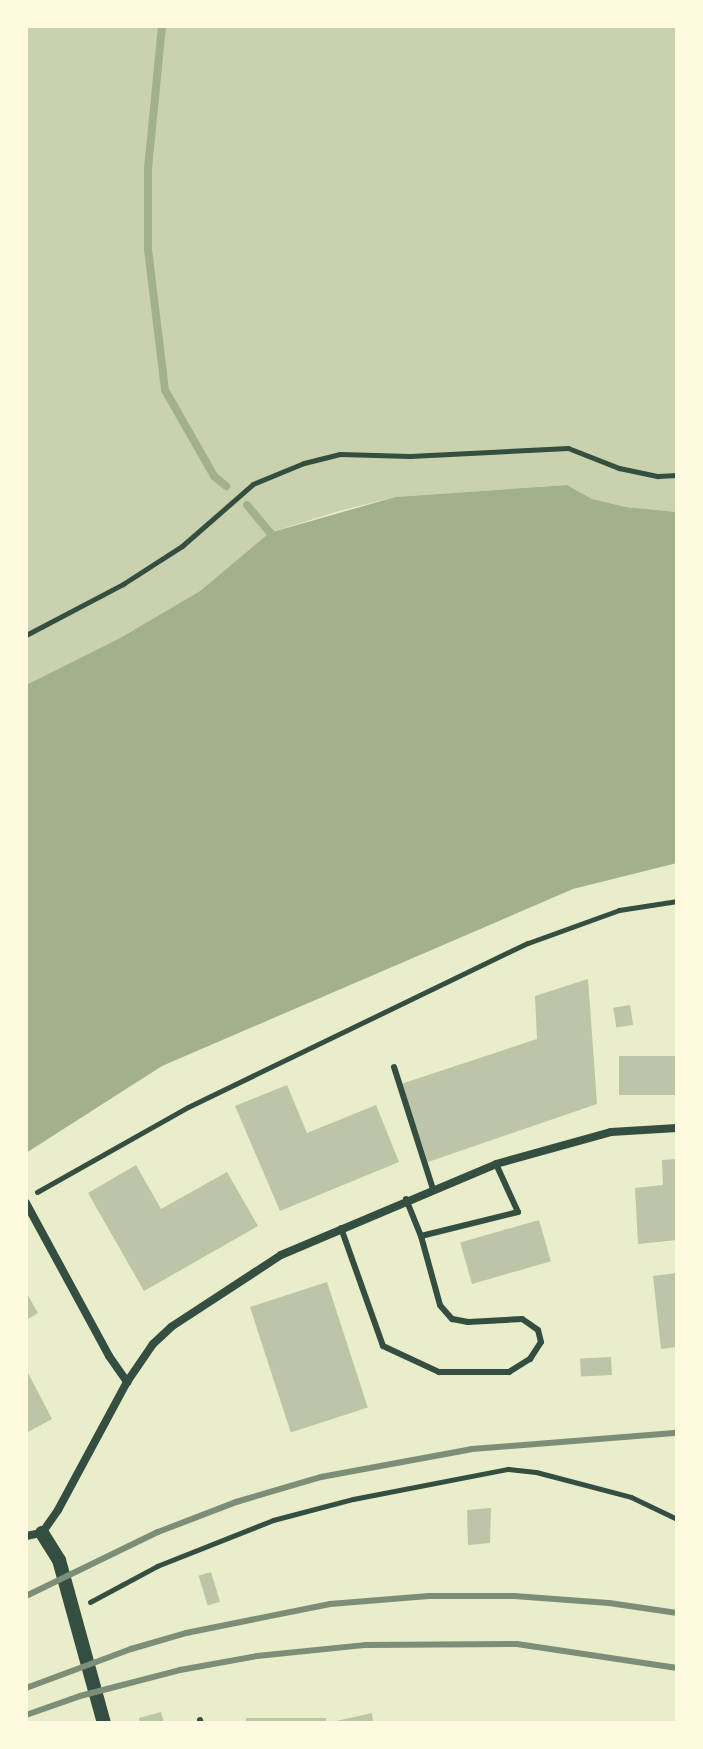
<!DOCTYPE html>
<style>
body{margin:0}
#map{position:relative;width:703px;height:1749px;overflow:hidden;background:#e9edc9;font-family:Lato,sans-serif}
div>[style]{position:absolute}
.green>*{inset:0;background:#cad2ad}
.water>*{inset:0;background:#a3b18a}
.stream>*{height:8px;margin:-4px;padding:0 4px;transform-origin:4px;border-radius:4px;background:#a3b18a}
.building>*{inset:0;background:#bcc5a7;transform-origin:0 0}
.path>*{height:5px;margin:-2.5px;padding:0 2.5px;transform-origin:2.5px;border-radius:2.5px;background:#344e41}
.service>*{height:6px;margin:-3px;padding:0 3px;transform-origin:3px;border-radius:3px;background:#344e41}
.minor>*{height:8px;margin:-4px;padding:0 4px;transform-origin:4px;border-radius:4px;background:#344e41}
.tertiary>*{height:14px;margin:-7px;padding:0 7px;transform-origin:7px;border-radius:7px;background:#344e41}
.rail>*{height:6px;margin:-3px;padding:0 3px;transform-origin:3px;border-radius:3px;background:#7c8e77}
span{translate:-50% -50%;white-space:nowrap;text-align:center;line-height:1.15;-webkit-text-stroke:6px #fefae0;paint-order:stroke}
.frame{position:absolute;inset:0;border:28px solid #fefae0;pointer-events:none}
</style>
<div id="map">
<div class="green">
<div style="clip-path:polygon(26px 26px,677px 26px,677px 512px,626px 507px,592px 499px,567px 485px,395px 497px,339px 511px,269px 533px,200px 591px,120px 638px,26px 685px)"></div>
</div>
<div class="water">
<div style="clip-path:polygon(567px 485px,592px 499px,626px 507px,677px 512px,677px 863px,573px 889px,162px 1066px,26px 1153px,26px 685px,120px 638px,200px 591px,269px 533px,395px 497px)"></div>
</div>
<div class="stream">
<div style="left:162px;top:26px;width:144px;rotate:95.6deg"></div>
<div style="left:148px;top:169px;width:80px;rotate:90deg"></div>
<div style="left:148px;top:249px;width:142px;rotate:83.1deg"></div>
<div style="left:165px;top:390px;width:99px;rotate:60.3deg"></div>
<div style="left:214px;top:476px;width:16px;rotate:40deg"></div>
<div style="left:247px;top:505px;width:47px;rotate:50.2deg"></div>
</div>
<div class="building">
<div style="clip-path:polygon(588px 979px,597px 1104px,428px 1162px,401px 1084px,537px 1039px,535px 996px)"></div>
<div style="left:630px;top:1005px;width:20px;height:17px;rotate:81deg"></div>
<div style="left:677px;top:1056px;width:39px;height:58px;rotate:90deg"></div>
<div style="clip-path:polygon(287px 1085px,307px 1133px,376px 1105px,399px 1162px,280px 1211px,235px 1106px)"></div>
<div style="clip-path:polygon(677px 1159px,677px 1240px,638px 1244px,635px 1188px,663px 1185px,662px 1160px)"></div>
<div style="clip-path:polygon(136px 1165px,161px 1209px,227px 1172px,258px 1226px,144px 1291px,88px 1193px)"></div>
<div style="left:539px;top:1220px;width:43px;height:82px;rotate:74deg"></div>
<div style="clip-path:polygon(677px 1273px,677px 1347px,661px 1349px,653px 1276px)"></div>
<div style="left:327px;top:1282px;width:132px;height:81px;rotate:72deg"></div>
<div style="clip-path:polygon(26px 1292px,38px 1313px,26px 1320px)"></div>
<div style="left:611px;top:1357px;width:18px;height:31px;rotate:87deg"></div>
<div style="clip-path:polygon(26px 1369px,52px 1419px,26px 1433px)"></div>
<div style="clip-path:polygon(491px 1508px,490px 1543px,468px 1545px,467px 1510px)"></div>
<div style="left:211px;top:1572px;width:31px;height:13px;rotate:73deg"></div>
<div style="clip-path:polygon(161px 1712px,164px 1723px,140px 1723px,139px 1718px)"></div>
<div style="clip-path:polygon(372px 1713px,373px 1723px,332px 1723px,332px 1722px)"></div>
<div style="left:246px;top:1718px;width:80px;height:5px"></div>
</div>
<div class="path">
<div style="left:26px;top:635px;width:110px;rotate:-27.7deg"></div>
<div style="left:123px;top:584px;width:70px;rotate:-32.8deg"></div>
<div style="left:182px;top:546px;width:94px;rotate:-41.1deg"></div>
<div style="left:253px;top:484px;width:55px;rotate:-22.4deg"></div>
<div style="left:304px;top:463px;width:37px;rotate:-14deg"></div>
<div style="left:340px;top:454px;width:70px;rotate:1.6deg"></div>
<div style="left:410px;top:456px;width:158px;rotate:-2.9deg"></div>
<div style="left:568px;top:448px;width:55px;rotate:21.4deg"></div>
<div style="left:619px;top:468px;width:40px;rotate:12deg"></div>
<div style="left:658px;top:476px;width:19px;rotate:-3deg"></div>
<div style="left:37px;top:1192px;width:173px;rotate:-29.4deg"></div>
<div style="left:188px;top:1107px;width:377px;rotate:-25.8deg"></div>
<div style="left:528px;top:943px;width:97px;rotate:-19.9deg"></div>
<div style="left:619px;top:910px;width:59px;rotate:-8.8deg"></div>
<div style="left:90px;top:1602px;width:76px;rotate:-28.2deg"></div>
<div style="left:157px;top:1566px;width:125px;rotate:-21.6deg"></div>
<div style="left:273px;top:1520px;width:83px;rotate:-14.7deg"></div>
<div style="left:353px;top:1499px;width:158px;rotate:-11deg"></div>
<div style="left:508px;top:1469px;width:28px;rotate:6deg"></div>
<div style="left:536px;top:1472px;width:98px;rotate:14.7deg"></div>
<div style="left:631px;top:1497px;width:51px;rotate:25.6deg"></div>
</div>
<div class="service">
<div style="left:394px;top:1067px;width:128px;rotate:72.3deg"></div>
<div style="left:406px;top:1199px;width:40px;rotate:68deg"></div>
<div style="left:421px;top:1236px;width:100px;rotate:-13.9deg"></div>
<div style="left:518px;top:1212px;width:53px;rotate:-114.6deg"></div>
<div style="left:341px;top:1228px;width:125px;rotate:70.4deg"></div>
<div style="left:383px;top:1346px;width:62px;rotate:24.9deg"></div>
<div style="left:439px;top:1372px;width:70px"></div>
<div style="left:509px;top:1372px;width:25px;rotate:-32deg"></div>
<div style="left:530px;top:1359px;width:20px;rotate:-57deg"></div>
<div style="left:541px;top:1342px;width:12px;rotate:-104deg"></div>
<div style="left:538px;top:1330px;width:19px;rotate:-145deg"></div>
<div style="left:522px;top:1319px;width:54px;rotate:176.8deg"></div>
<div style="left:468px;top:1322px;width:16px;rotate:-169deg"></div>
<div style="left:452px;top:1319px;width:18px;rotate:-131deg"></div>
<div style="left:440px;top:1305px;width:72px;rotate:-105.4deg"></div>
<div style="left:200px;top:1720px;width:3px;rotate:72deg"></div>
</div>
<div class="minor">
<div style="left:26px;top:1203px;width:174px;rotate:61.5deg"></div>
<div style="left:109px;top:1356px;width:32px;rotate:55deg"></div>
<div style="left:26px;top:1536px;width:16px;rotate:-11deg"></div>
<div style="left:42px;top:1533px;width:28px;rotate:-55deg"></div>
<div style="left:58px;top:1510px;width:145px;rotate:-61.7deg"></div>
<div style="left:127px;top:1382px;width:46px;rotate:-55.6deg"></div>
<div style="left:153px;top:1344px;width:25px;rotate:-43deg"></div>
<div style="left:171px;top:1327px;width:131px;rotate:-33.2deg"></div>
<div style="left:281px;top:1255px;width:233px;rotate:-22.9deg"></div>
<div style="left:496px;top:1164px;width:119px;rotate:-15.5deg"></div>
<div style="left:611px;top:1132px;width:66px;rotate:-3.5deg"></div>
</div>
<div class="tertiary">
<div style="left:42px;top:1533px;width:32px;rotate:58deg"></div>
<div style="left:59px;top:1560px;width:169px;rotate:74.6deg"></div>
</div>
<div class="rail">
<div style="left:26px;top:1596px;width:147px;rotate:-25.9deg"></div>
<div style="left:158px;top:1532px;width:84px;rotate:-21deg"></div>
<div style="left:236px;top:1502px;width:89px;rotate:-16.4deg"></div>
<div style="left:321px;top:1477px;width:154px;rotate:-10.5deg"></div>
<div style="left:472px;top:1449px;width:206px;rotate:-4.5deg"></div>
<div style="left:26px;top:1688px;width:112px;rotate:-20.4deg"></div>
<div style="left:131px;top:1649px;width:57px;rotate:-16.2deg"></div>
<div style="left:186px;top:1633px;width:147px;rotate:-11.4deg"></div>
<div style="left:330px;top:1604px;width:99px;rotate:-4.6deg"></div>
<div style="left:429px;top:1596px;width:85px"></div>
<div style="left:514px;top:1596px;width:95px;rotate:4.2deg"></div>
<div style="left:609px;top:1603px;width:69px;rotate:8.4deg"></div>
<div style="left:26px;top:1715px;width:57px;rotate:-19.4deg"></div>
<div style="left:80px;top:1696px;width:103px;rotate:-14.6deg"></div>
<div style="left:180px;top:1670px;width:78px;rotate:-10.3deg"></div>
<div style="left:257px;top:1656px;width:110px;rotate:-5.8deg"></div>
<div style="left:366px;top:1645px;width:151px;rotate:-0.4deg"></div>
<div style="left:517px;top:1644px;width:162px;rotate:8.5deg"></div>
</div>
<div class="frame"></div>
</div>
